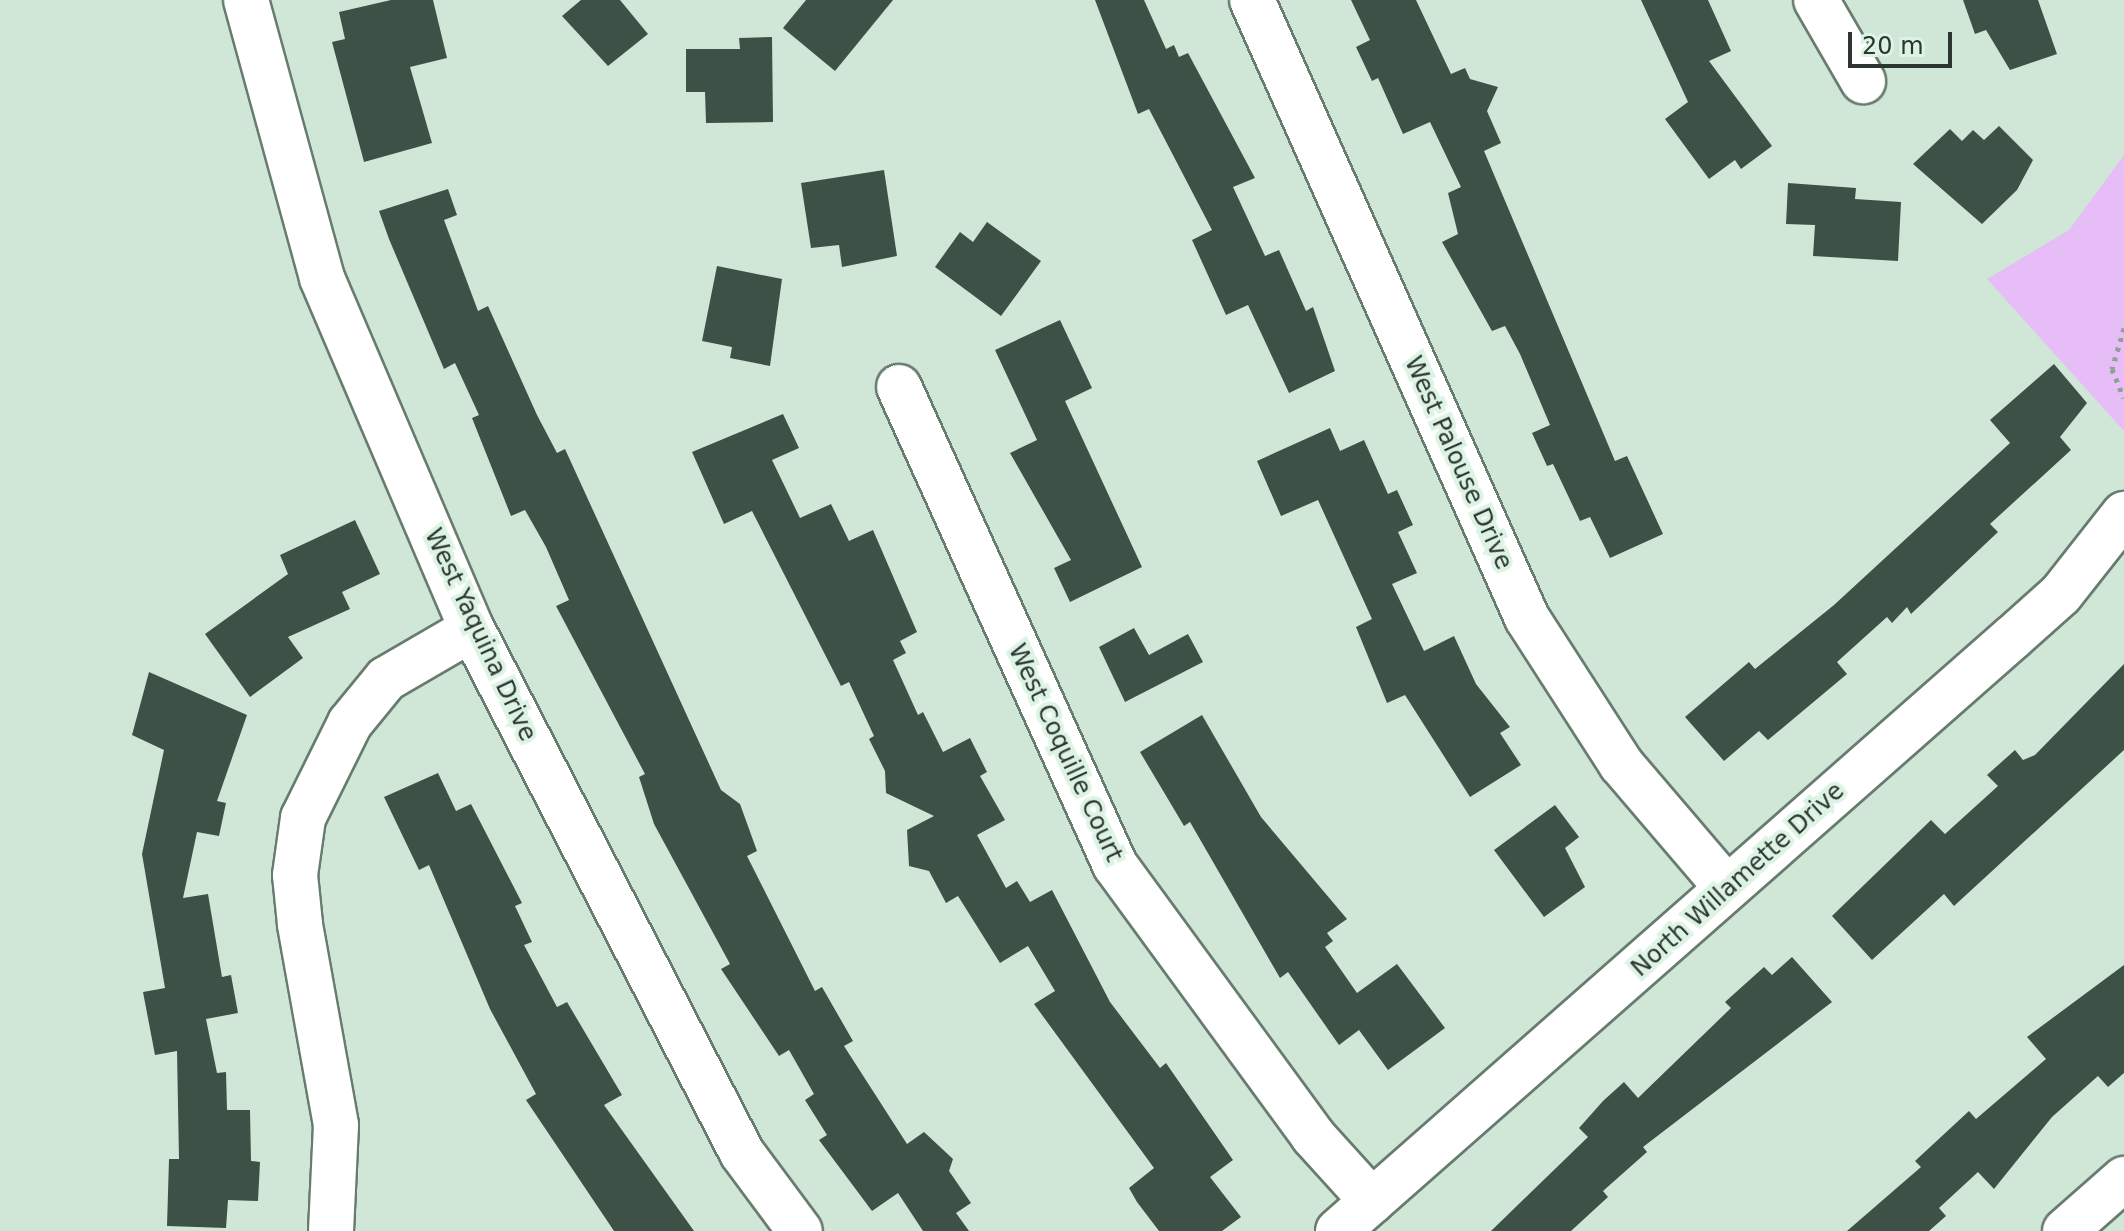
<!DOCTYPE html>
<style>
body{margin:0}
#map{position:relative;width:2124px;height:1231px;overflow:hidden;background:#d0e7d8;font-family:"DejaVu Sans",sans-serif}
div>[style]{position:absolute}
.green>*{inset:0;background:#e6bdf7}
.building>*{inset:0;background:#3e5146}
.path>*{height:5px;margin-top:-2.5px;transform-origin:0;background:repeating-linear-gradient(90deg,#8fa196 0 4px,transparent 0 10px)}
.roads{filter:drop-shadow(2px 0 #677c6f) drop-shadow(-2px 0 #677c6f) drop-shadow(0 2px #677c6f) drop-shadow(0 -2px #677c6f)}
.minor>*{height:44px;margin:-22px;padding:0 22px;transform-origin:22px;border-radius:22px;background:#fff}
span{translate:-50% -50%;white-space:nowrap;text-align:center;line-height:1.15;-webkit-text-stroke:8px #ddf4e5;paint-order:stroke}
.street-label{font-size:24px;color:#2c3530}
.scale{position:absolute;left:1848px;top:32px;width:104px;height:36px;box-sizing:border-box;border:4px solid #2c3530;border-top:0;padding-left:10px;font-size:24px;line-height:28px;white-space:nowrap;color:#2c3530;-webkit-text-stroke:6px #ddf4e5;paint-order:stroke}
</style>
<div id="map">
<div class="green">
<div style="clip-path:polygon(2124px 155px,2124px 431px,1987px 279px,2069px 230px)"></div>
</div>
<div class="building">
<div style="clip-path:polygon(391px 0,433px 0,447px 58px,410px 67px,432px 143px,364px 162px,332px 42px,345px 39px,339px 12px)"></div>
<div style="clip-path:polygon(581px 0,620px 0,648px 34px,608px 66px,562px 16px)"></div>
<div style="clip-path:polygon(806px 0,893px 0,835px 71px,783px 28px)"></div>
<div style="clip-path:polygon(1095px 0,1144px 0,1166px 49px,1174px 45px,1179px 57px,1188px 53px,1255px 178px,1233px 187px,1265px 256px,1279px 250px,1306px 311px,1313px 307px,1335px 371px,1289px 393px,1248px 305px,1226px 315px,1192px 240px,1212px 230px,1149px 109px,1138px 114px)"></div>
<div style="clip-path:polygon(1351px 0,1416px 0,1451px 74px,1465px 68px,1470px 79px,1498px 87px,1487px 111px,1501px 143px,1484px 151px,1615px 461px,1627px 456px,1663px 534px,1610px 558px,1590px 517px,1580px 521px,1553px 464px,1547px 466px,1532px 433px,1550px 425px,1520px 354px,1505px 326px,1492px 331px,1442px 242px,1458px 234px,1448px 193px,1461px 187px,1430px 122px,1403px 134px,1378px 78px,1372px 81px,1356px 47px,1370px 40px)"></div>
<div style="clip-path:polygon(1641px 0,1708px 0,1731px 51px,1709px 61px,1772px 146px,1741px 169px,1735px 160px,1709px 179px,1665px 119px,1688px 102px)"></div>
<div style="clip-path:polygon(1963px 0,2038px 0,2057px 54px,2010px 70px,1986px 30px,1975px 34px)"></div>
<div style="clip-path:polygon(772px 37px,773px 122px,706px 123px,705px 92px,686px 92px,686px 49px,740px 49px,739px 38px)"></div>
<div style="clip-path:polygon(1999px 126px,2033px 160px,2017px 190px,1982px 224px,1913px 164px,1950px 129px,1962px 141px,1973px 130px,1984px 140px)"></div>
<div style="clip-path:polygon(884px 170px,897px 256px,842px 267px,839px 245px,811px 248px,801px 183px)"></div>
<div style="clip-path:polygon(1788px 183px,1856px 188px,1855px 199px,1901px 202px,1898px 261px,1813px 256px,1815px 225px,1786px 224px)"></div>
<div style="clip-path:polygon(448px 189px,457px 215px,444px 220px,478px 311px,488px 306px,537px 415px,557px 453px,565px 449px,721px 790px,740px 804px,757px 851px,747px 856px,815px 991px,822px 987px,853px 1041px,844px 1046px,907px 1144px,924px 1132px,953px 1159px,949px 1171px,971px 1203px,956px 1213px,969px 1231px,923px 1231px,898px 1193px,872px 1211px,819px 1140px,827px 1135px,805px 1100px,814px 1094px,789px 1050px,779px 1056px,721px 969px,730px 964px,654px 824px,639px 777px,645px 774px,556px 606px,569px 600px,546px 547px,525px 510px,511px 516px,472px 418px,479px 415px,455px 363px,444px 369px,389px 239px,379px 211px)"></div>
<div style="clip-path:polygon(987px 222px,1041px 261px,1001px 316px,935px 267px,960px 232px,973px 242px)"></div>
<div style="clip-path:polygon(717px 266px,782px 279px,770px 366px,730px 358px,732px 347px,702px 341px)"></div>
<div style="clip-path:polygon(1060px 320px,1092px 388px,1065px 401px,1142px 567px,1070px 602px,1054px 568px,1071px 560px,1010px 453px,1037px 440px,995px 350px)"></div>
<div style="clip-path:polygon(2054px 364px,2087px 403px,2060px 437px,2071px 450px,1990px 524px,1998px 532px,1911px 614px,1907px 607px,1892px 623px,1887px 617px,1837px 662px,1847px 674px,1768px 740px,1759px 731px,1724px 761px,1685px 717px,1749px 662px,1755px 669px,1834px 605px,2010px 443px,1990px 420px)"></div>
<div style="clip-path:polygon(783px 414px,799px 448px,772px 460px,800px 518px,831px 504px,849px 541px,873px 530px,917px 632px,900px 641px,906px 653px,893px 660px,918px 715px,923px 712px,943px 752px,970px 738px,987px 772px,980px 776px,1005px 820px,977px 835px,1006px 888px,1017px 881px,1030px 902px,1052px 890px,1110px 1002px,1160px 1068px,1166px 1063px,1233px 1160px,1210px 1177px,1241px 1217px,1222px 1231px,1159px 1231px,1137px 1202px,1129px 1188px,1154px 1168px,1034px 1004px,1055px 991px,1028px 946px,1000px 963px,958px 896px,946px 903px,929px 871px,909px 866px,907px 830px,934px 816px,886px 793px,885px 771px,869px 739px,874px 736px,849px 682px,841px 686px,752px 511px,724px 524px,692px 452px)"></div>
<div style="clip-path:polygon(1330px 428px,1340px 451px,1364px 440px,1388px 494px,1397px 490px,1413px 525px,1398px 532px,1417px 573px,1392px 584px,1424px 651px,1454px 636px,1476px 684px,1510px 727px,1500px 733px,1521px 765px,1470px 797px,1405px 695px,1387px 703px,1356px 627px,1372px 619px,1318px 500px,1281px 516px,1257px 461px)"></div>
<div style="clip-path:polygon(355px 520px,380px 574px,342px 592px,350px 609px,288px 637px,303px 658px,250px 697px,205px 634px,288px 574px,280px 555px)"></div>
<div style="clip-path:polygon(1134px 628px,1149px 655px,1188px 634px,1203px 662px,1125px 702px,1099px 647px)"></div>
<div style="clip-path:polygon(2124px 664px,2124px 750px,1954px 906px,1944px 894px,1872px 960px,1832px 916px,1931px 820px,1945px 834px,1998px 786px,1987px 775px,2015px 750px,2023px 760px,2035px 755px)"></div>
<div style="clip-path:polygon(149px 672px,247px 715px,217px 801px,226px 803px,219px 836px,197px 832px,183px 898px,208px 894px,222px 977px,231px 975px,238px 1013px,206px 1019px,217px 1073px,226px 1072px,227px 1110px,250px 1110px,251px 1161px,260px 1162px,258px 1201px,228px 1200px,226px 1228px,167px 1226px,169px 1159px,179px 1159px,177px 1051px,155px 1055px,143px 992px,165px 988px,142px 854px,164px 750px,132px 735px)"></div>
<div style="clip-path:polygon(1202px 715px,1261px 817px,1347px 919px,1327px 933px,1333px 941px,1325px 947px,1357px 993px,1397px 964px,1445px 1028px,1388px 1070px,1359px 1030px,1339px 1045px,1288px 972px,1280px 978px,1190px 822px,1184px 826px,1140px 752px)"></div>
<div style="clip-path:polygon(438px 773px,456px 811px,471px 804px,522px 903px,515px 906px,532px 942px,524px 945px,557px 1007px,567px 1002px,622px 1095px,604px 1105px,694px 1231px,614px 1231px,526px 1100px,536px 1094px,490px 1009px,429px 865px,419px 870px,384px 797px)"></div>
<div style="clip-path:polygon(1555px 805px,1579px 837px,1565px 848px,1585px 887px,1544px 917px,1494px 850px)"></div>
<div style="clip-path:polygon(1792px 957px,1832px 1002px,1643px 1147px,1647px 1152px,1603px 1191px,1608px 1197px,1571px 1231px,1491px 1231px,1588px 1137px,1579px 1128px,1603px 1101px,1624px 1082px,1638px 1098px,1731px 1008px,1725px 1002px,1764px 967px,1772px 975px)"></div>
<div style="clip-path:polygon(2124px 965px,2124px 1073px,2108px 1087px,2098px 1076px,2052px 1117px,1994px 1189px,1978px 1172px,1939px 1208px,1946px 1216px,1929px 1231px,1847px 1231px,1921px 1167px,1915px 1161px,1969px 1111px,1976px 1119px,2046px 1059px,2027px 1037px)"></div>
</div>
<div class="path">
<div style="left:2124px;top:328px;width:43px;rotate:106.3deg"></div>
<div style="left:2112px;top:369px;width:31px;rotate:68deg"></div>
</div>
<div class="roads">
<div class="minor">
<div style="left:246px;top:0;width:288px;rotate:74.7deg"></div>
<div style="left:322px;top:278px;width:382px;rotate:66.9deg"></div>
<div style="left:472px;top:629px;width:589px;rotate:62.74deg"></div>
<div style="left:742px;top:1153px;width:97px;rotate:53.4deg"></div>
<div style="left:1252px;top:0;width:676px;rotate:66.01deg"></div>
<div style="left:1527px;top:618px;width:174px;rotate:57.2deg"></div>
<div style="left:1621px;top:764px;width:163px;rotate:49.5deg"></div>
<div style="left:1816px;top:0;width:94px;rotate:59.9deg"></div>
<div style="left:899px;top:387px;width:525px;rotate:65.68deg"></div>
<div style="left:1115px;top:865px;width:336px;rotate:53.8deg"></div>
<div style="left:1313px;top:1136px;width:88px;rotate:47.8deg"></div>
<div style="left:331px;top:1231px;width:106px;rotate:-87.3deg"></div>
<div style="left:336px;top:1125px;width:204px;rotate:-100.2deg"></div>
<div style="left:300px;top:924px;width:49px;rotate:-95.8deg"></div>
<div style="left:295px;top:875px;width:58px;rotate:-82deg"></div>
<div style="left:303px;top:818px;width:106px;rotate:-63.7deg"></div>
<div style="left:350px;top:723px;width:57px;rotate:-50.7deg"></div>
<div style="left:386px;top:679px;width:99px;rotate:-30.2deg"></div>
<div style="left:1338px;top:1231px;width:899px;rotate:-41.35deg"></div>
<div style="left:2013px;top:637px;width:64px;rotate:-41.9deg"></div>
<div style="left:2061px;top:594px;width:102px;rotate:-51.8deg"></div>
<div style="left:2065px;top:1231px;width:79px;rotate:-41.4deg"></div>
</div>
</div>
<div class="street-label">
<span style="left:1458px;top:463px;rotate:66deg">West Palouse Drive</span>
<span style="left:480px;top:635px;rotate:65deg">West Yaquina Drive</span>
<span style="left:1065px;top:753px;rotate:65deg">West Coquille Court</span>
<span style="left:1738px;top:880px;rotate:-42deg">North Willamette Drive</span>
</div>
<div class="scale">20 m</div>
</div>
